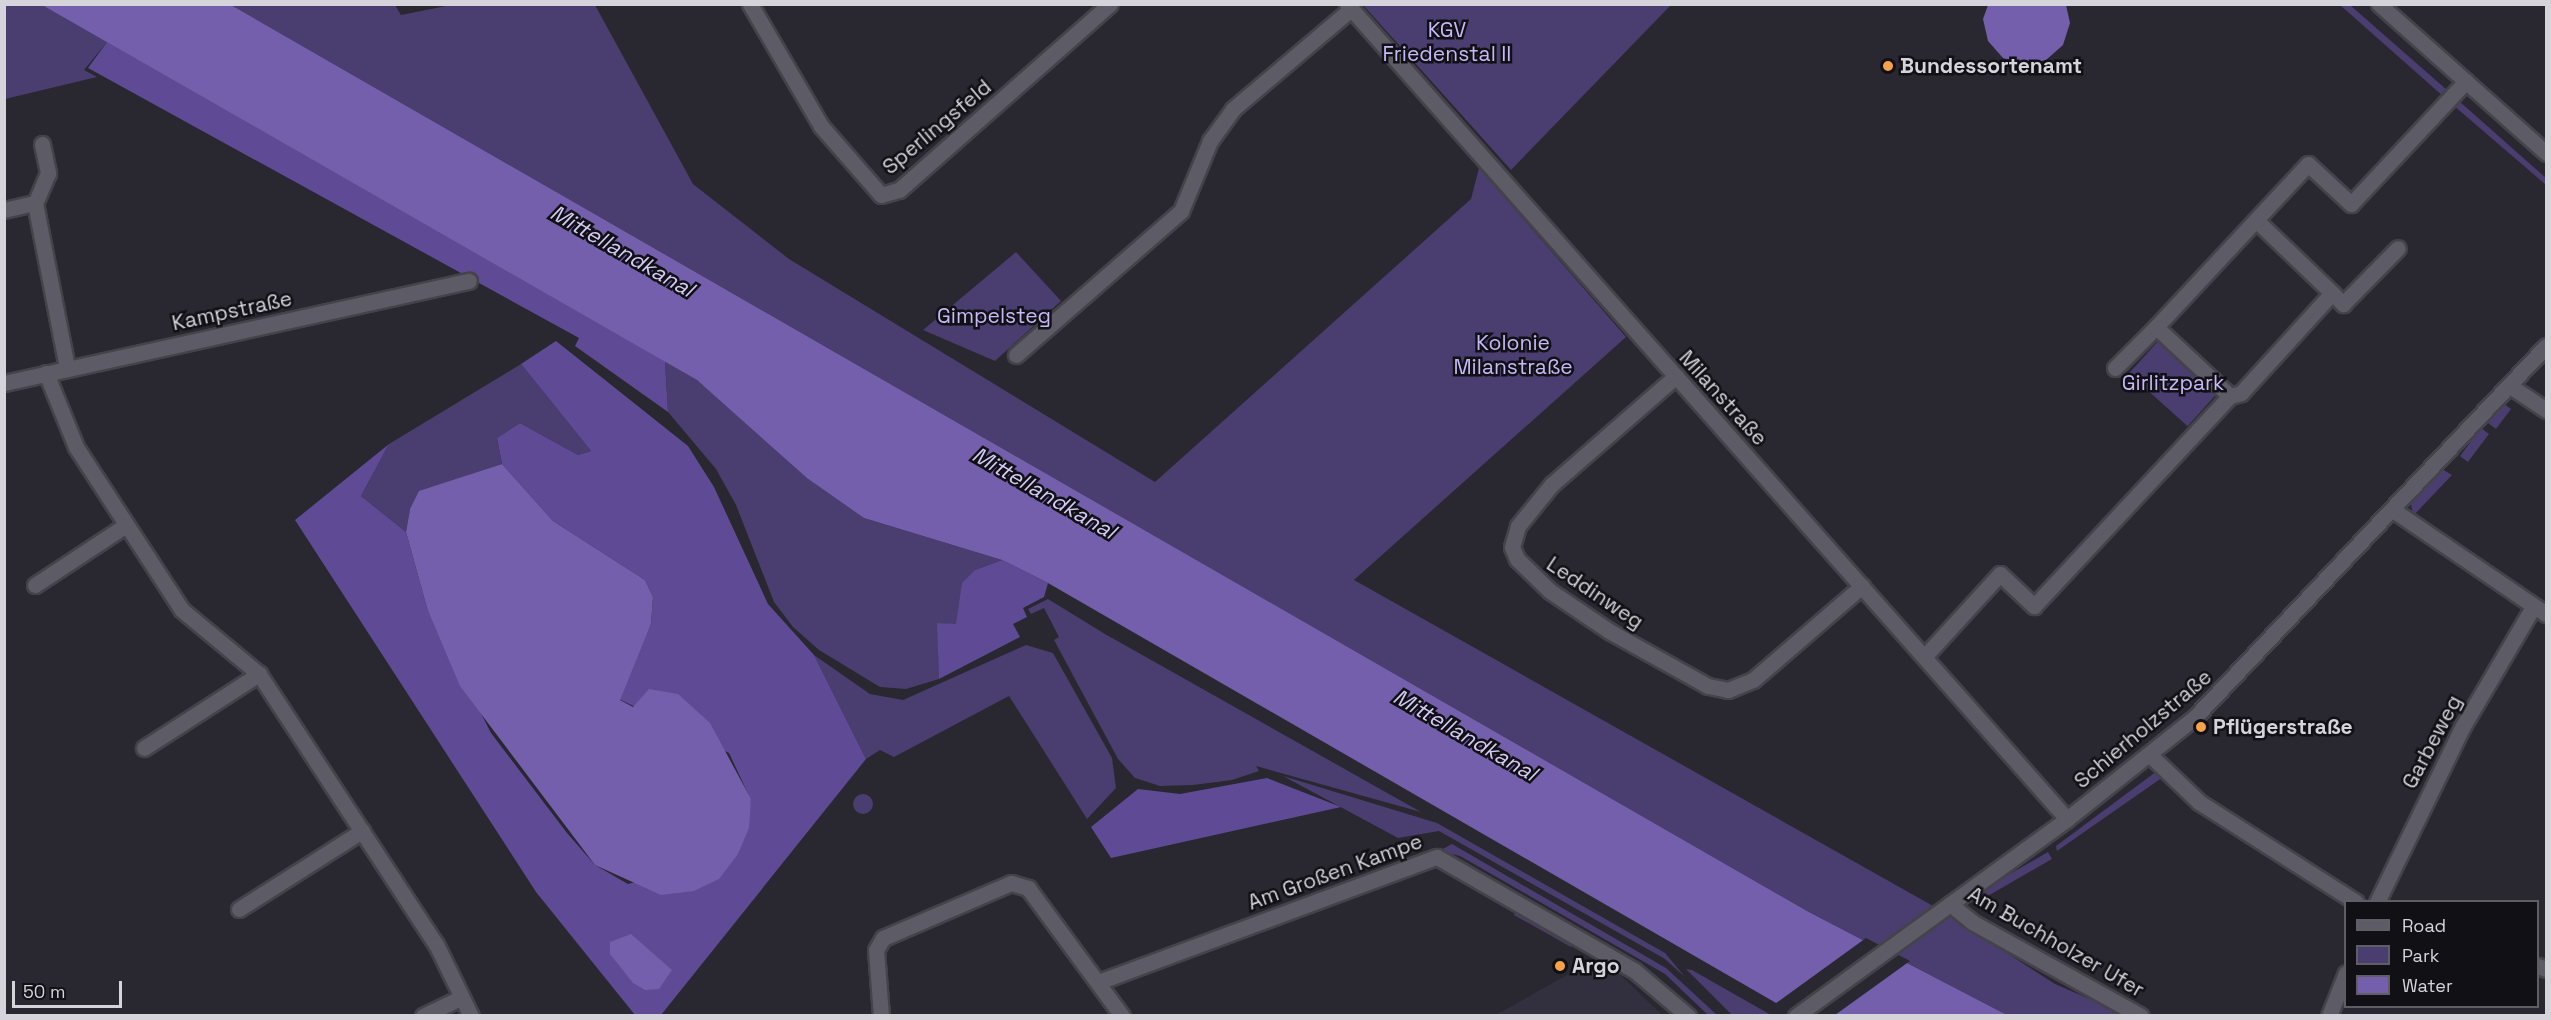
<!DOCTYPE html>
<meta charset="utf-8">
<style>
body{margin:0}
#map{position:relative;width:2551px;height:1020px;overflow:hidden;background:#292730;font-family:"Space Grotesk",sans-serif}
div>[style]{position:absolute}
.built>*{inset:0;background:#322f3e}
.green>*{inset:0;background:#4a3d6f;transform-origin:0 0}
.round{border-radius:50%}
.forest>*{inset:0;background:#5f4a95}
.water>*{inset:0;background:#735fac}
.pier>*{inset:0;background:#292730}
.roads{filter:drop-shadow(2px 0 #44434a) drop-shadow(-2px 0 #44434a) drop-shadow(0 2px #44434a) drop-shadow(0 -2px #44434a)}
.minor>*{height:15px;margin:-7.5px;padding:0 7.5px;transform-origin:7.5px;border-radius:7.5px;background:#5d5b65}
.tertiary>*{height:15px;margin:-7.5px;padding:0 7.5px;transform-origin:7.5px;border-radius:7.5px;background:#5d5b65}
.dots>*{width:16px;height:16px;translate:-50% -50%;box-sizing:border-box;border:3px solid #111015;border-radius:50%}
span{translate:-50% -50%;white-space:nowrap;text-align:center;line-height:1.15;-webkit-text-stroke:5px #111015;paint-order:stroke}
.park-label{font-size:21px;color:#c6b9f8}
.poi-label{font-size:21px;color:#d5d4da;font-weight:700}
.left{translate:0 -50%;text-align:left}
.street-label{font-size:21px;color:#d5d4da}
.water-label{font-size:22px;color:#d3cbf6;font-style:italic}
.frame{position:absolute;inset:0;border:6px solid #d5d4da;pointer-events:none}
.legend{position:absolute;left:2344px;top:900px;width:195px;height:108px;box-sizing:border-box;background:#111015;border:2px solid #5f5e64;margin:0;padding:8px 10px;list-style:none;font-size:18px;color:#d5d4da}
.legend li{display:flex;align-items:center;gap:12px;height:30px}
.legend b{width:30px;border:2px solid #5f5e64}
.scale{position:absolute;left:12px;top:981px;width:110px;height:27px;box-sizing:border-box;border:3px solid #d5d4da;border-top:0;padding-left:8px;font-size:18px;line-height:21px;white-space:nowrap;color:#d5d4da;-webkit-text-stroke:4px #111015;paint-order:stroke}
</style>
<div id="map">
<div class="built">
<div style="clip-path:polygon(1601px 956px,1662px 1015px,1493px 1016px,1501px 1012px)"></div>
</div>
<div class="green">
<div style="clip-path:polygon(5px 5px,42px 5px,107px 42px,84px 70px,97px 77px,5px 99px)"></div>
<div style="clip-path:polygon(231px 5px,395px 5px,401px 15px,451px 5px,595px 5px,693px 184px,789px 259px,1155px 482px,1471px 199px,1479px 168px,1626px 337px,1354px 580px,1942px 911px,2055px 984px,2127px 1015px,2007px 1015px,1807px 911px)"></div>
<div style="clip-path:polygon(1363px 5px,1671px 5px,1511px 170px)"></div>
<div style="clip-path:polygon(2340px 5px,2350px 5px,2447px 90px,2444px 97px)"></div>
<div style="clip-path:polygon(2459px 101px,2546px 178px,2546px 185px,2453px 105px)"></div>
<div style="clip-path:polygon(1016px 252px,1061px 301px,995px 361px,923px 330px)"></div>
<div style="left:2159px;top:340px;width:79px;height:45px;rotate:42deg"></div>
<div style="clip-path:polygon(665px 361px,697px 380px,864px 518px,1002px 560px,975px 570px,956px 625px,938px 623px,939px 679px,906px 689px,880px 687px,819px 650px,793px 627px,774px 602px,736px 505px,716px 469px,668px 412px)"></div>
<div style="clip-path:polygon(521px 364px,591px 451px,578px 455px,520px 423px,497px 438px,502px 464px,463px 477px,410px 509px,406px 532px,361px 496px,389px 444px)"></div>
<div style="left:2503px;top:403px;width:10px;height:25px;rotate:37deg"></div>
<div style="left:2481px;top:428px;width:10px;height:35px;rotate:37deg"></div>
<div style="clip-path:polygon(2442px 469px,2452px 475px,2413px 516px,2411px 504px)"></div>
<div style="clip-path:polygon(1048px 599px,1105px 634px,1421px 812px,1256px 766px,1259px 771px,1232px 780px,1193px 785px,1160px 786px,1135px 778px,1118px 759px,1054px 640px,1059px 637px,1044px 608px,1031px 614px,1028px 609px)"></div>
<div style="clip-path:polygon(1026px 645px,1053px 653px,1112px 758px,1116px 788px,1087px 819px,1009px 696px,894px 757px,880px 750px,866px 759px,814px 655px,870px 694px,903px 700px)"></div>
<div style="clip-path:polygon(2157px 771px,2163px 777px,2057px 851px,2056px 846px)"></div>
<div style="clip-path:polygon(1283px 776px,1437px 823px,1665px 953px,1685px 977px,1665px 959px,1439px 831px,1398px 838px)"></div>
<div class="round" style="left:853px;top:794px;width:20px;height:20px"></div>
<div style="clip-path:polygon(1452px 844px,1666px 968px,1717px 1015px,1708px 1015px,1665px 974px,1460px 856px,1439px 851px)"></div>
<div style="left:2048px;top:852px;width:8px;height:79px;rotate:60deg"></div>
<div style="clip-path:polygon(1517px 908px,1573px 941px,1571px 947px,1514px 915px)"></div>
<div style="clip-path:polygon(1686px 969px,1692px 970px,1771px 1015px,1732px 1015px)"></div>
</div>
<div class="forest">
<div style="clip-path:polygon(107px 42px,665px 361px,668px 412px,575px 346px,579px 338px,88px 68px)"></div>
<div style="clip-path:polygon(556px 341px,688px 446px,714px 487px,768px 604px,814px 655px,866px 759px,661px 1015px,635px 1015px,536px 892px,295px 520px,389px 444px,361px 496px,406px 532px,427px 608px,491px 733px,567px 833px,595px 865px,628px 884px,738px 854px,751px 800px,729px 753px,619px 699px,651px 624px,653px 597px,645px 580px,553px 521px,502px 464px,497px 438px,520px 423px,578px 455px,591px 451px,521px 364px)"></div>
<div style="clip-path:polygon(1002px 560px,1048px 583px,1044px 597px,1023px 608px,1027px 617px,1013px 624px,1020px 637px,939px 679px,937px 623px,956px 624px,962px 583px,975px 570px)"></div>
<div style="clip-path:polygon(1267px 778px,1341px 807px,1111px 858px,1091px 827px,1138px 789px,1180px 794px)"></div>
</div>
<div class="water">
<div style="clip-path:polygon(42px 5px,231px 5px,1807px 911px,2007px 1015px,1797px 1015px,1048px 583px,1002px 560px,864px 518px,807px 478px,697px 380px)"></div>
<div style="clip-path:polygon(1988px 5px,2066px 5px,2070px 23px,2063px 45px,2046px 60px,2024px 65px,2003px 58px,1988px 41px,1983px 19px)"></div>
<div style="clip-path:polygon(502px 464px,553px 521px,645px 580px,653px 597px,651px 624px,620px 700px,633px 707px,649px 689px,678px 694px,710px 723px,751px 799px,749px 828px,738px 854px,719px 879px,694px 891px,661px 895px,595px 865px,460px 686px,427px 608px,406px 532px,410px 509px,419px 491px)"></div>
<div style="clip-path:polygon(631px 934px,672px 970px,659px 989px,645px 990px,633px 983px,610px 954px,610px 942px)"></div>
</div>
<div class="pier">
<div style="clip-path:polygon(1866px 938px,1910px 961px,1835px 1015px,1790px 1016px,1772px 1006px)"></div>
</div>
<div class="roads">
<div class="minor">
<div style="left:750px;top:4px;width:141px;rotate:59.8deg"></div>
<div style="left:821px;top:126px;width:91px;rotate:49deg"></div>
<div style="left:881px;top:195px;width:19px;rotate:-16deg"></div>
<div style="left:899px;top:190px;width:281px;rotate:-41.4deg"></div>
<div style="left:1347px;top:4px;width:1087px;rotate:48.54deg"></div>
<div style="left:42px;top:144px;width:30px;rotate:78deg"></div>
<div style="left:48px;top:173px;width:33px;rotate:113deg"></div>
<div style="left:35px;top:203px;width:168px;rotate:79deg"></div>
<div style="left:4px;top:210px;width:32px;rotate:-13deg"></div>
<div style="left:2256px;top:220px;width:105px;rotate:43.8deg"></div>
<div style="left:1016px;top:355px;width:219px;rotate:-41.1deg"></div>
<div style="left:1181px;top:211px;width:76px;rotate:-67.5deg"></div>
<div style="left:1210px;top:141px;width:39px;rotate:-54deg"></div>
<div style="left:1233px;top:109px;width:155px;rotate:-40.3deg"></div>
<div style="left:2115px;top:368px;width:58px;rotate:-45deg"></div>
<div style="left:46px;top:373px;width:80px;rotate:67.9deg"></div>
<div style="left:76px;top:447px;width:194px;rotate:57deg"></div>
<div style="left:182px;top:610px;width:100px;rotate:39.7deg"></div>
<div style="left:259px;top:674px;width:323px;rotate:56.8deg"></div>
<div style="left:436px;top:944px;width:80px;rotate:64.1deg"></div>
<div style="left:1676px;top:376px;width:164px;rotate:138.9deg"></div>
<div style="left:1552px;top:484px;width:54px;rotate:129deg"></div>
<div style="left:1518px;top:526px;width:22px;rotate:106deg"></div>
<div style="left:1512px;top:547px;width:13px;rotate:67deg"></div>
<div style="left:1517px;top:559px;width:46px;rotate:44.1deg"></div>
<div style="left:1550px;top:591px;width:71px;rotate:34.1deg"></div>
<div style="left:1609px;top:631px;width:113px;rotate:29.1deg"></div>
<div style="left:1708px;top:686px;width:20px;rotate:11deg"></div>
<div style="left:1728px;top:690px;width:27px;rotate:-22deg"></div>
<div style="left:1753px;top:680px;width:144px;rotate:-40.8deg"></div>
<div style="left:4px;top:383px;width:476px;rotate:-12.4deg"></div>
<div style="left:2510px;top:386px;width:43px;rotate:33.7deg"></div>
<div style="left:2230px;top:396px;width:11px;rotate:-15deg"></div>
<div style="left:2241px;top:393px;width:135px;rotate:-47.7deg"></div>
<div style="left:2332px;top:293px;width:16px;rotate:45deg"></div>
<div style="left:2343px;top:304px;width:78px;rotate:-45.5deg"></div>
<div style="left:2393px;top:510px;width:185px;rotate:34.2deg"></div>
<div style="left:35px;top:585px;width:109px;rotate:-33.4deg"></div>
<div style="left:1925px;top:656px;width:111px;rotate:-47.6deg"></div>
<div style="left:2000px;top:574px;width:47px;rotate:43.3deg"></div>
<div style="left:2034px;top:606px;width:287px;rotate:-47deg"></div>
<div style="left:2230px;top:396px;width:101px;rotate:-137deg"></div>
<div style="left:2156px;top:327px;width:223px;rotate:-47deg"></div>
<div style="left:2308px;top:164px;width:59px;rotate:42.9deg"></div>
<div style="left:2351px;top:204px;width:168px;rotate:-46.9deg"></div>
<div style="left:144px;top:748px;width:137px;rotate:-32.8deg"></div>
<div style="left:2150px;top:755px;width:68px;rotate:43.8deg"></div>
<div style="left:2199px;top:802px;width:186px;rotate:32.5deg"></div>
<div style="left:2377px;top:902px;width:196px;rotate:-64deg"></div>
<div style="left:2463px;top:726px;width:138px;rotate:-59.5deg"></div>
<div style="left:1950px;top:904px;width:28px;rotate:39deg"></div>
<div style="left:1972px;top:922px;width:193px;rotate:29.1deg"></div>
<div style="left:239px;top:909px;width:146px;rotate:-32.4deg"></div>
<div style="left:2538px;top:966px;width:9px;rotate:21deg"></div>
<div style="left:1101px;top:981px;width:358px;rotate:-20.3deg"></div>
<div style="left:1437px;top:857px;width:228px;rotate:29.9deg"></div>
<div style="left:1635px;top:971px;width:70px;rotate:40.3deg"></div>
<div style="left:423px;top:1016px;width:43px;rotate:-26deg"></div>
<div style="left:881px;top:1016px;width:66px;rotate:-94.3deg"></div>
<div style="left:876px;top:950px;width:14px;rotate:-60deg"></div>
<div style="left:883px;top:938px;width:139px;rotate:-23.3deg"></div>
<div style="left:1011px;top:883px;width:18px;rotate:16deg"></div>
<div style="left:1028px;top:888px;width:159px;rotate:53.7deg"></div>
<div style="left:2329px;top:1016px;width:46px;rotate:-68.4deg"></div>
</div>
<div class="tertiary">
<div style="left:2379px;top:4px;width:224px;rotate:41.7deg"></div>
<div style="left:1796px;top:1016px;width:335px;rotate:-36deg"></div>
<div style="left:2067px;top:819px;width:162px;rotate:-38.5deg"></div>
<div style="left:2194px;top:718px;width:512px;rotate:-46.58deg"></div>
</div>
</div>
<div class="dots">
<div style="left:1888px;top:66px;background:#f6a248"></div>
<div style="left:2201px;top:727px;background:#f6a248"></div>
<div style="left:1560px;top:966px;background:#f6a248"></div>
</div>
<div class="park-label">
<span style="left:1447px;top:42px">KGV<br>Friedenstal II</span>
<span style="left:994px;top:316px">Gimpelsteg</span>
<span style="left:1513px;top:355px">Kolonie<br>Milanstraße</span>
<span style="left:2173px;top:383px">Girlitzpark</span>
</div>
<div class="poi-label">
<span class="left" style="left:1900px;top:66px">Bundessortenamt</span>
<span class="left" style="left:2213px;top:727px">Pflügerstraße</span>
<span class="left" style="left:1572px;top:966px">Argo</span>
</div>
<div class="street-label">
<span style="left:937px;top:127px;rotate:-40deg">Sperlingsfeld</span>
<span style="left:232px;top:311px;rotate:-12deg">Kampstraße</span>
<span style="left:1723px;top:398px;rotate:48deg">Milanstraße</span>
<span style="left:1595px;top:593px;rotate:34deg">Leddinweg</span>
<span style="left:2143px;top:729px;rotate:-40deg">Schierholzstraße</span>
<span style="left:2432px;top:742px;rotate:-62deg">Garbeweg</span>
<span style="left:1335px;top:872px;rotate:-20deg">Am Großen Kampe</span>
<span style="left:2056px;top:942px;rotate:30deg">Am Buchholzer Ufer</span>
</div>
<div class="water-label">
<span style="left:622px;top:251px;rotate:30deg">Mittellandkanal</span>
<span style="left:1044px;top:493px;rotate:30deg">Mittellandkanal</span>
<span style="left:1465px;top:735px;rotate:30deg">Mittellandkanal</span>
</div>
<div class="frame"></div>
<ul class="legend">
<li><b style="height:8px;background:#5d5b65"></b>Road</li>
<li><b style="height:16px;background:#4a3d6f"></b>Park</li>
<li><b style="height:16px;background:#735fac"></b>Water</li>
</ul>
<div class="scale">50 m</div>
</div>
